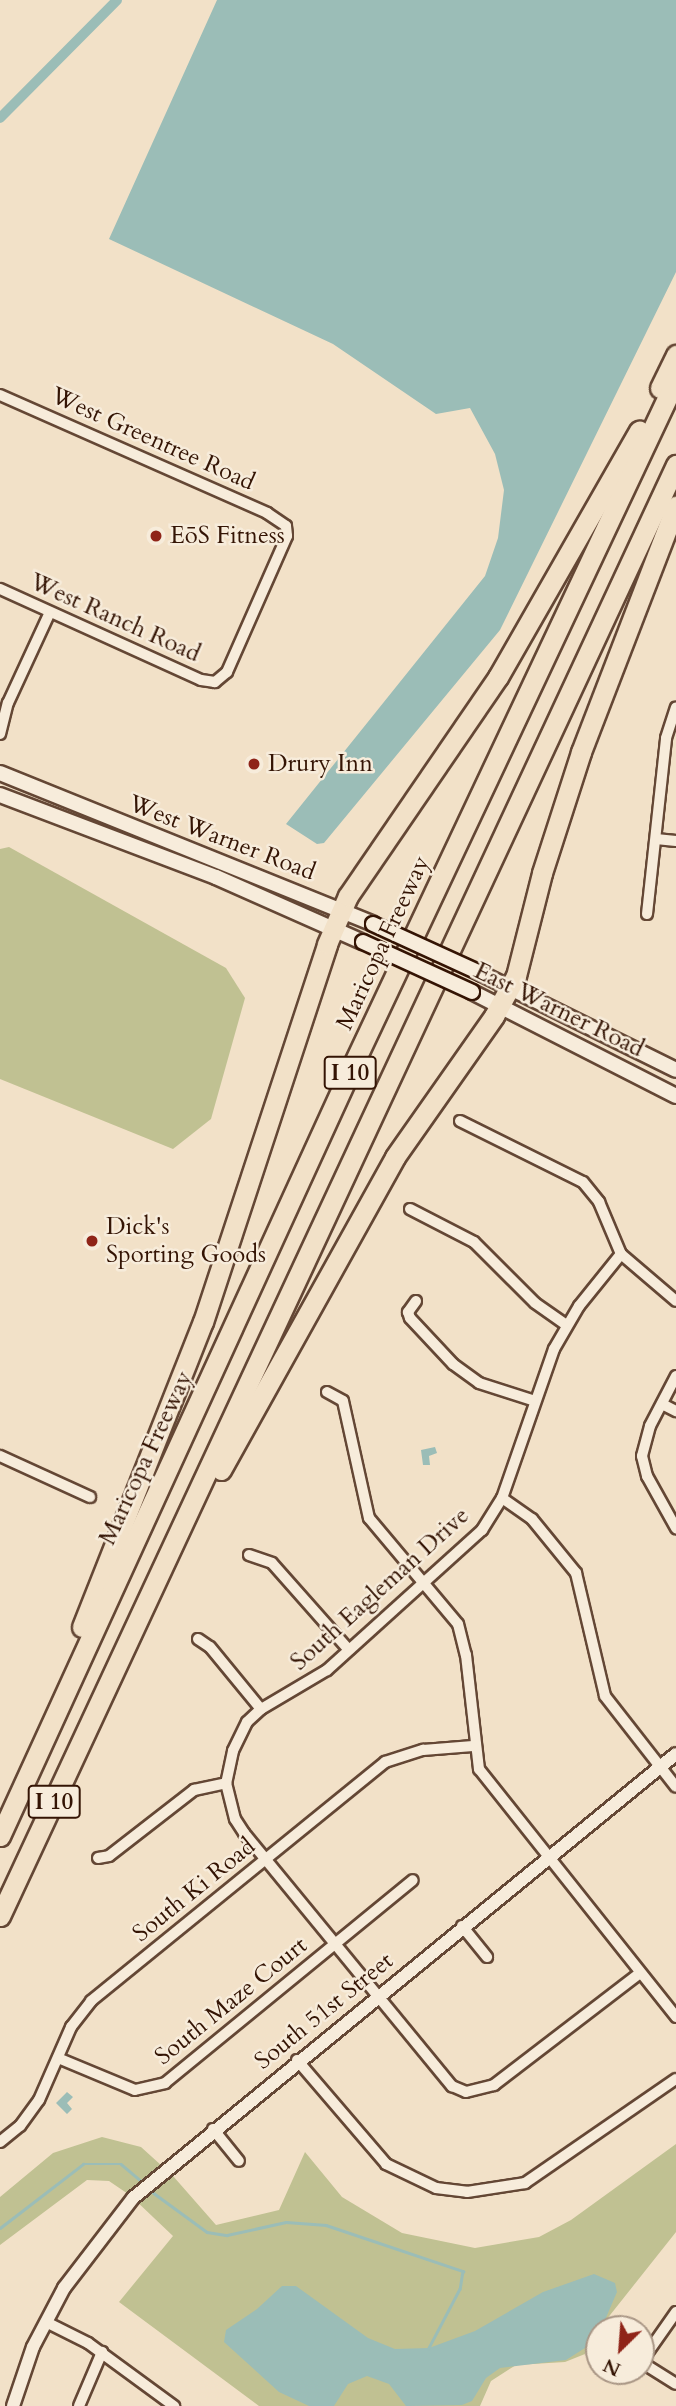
<!DOCTYPE html>
<meta charset="utf-8">
<style>
body{margin:0}
#map{position:relative;width:676px;height:2406px;overflow:hidden;background:#f2e1c8;font-family:Cardo,serif}
div>[style]{position:absolute}
.green>*{inset:0;background:#c0c192}
.water>*{inset:0;background:#9bbdb7}
.stream>*{height:2.5px;margin:-1.25px;padding:0 1.25px;transform-origin:1.25px;border-radius:1.25px;background:#9bbdb7}
.canal>*{height:10px;margin:-5px;padding:0 5px;transform-origin:5px;border-radius:5px;background:#9bbdb7}
.roads{filter:drop-shadow(2px 0 #644735) drop-shadow(-2px 0 #644735) drop-shadow(0 2px #644735) drop-shadow(0 -2px #644735)}
.minor>*{height:10px;margin:-5px;padding:0 5px;transform-origin:5px;border-radius:5px;background:#f7ecdb}
.tertiary>*{height:12px;margin:-6px;padding:0 6px;transform-origin:6px;border-radius:6px;background:#f7ecdb}
.secondary>*{height:14px;margin:-7px;padding:0 7px;transform-origin:7px;border-radius:7px;background:#f7ecdb}
.motorway>*{height:19px;margin:-9.5px;padding:0 9.5px;transform-origin:9.5px;border-radius:9.5px;background:#f2e1c8}
.bridges{filter:drop-shadow(2px 0 #341404) drop-shadow(-2px 0 #341404) drop-shadow(0 2px #341404) drop-shadow(0 -2px #341404)}
.secondary-bridge>*{height:14px;margin:-7px;padding:0 7px;transform-origin:7px;border-radius:7px;background:#f7ecdb}
.dots>*{width:19px;height:19px;translate:-50% -50%;box-sizing:border-box;border:4px solid #f7ecdb;border-radius:50%}
span{translate:-50% -50%;white-space:nowrap;text-align:center;line-height:1.15;-webkit-text-stroke:5px #f7ecdb;paint-order:stroke}
.shield-label span{padding:2px 5px;background:#f7ecdb;border:2px solid;border-radius:5px;-webkit-text-stroke-width:0}
.shield-label{font-size:23px;color:#341404;font-weight:700}
.street-label{font-size:24px;color:#341404}
.poi-label{font-size:24px;color:#341404}
.left{translate:0 -50%;text-align:left}
.north{position:absolute;left:585px;top:2315px;width:70px;height:70px;box-sizing:border-box;background:#f7ecdb;border:2px solid #a99685;border-radius:50%;rotate:205deg;font-size:19px;font-weight:700;line-height:28px;text-align:center;color:#341404}
.north::after{content:'';display:block;margin:auto;width:24px;height:32px;background:#8f2418;clip-path:polygon(50% 0,100% 100%,50% 72%,0 100%)}
</style>
<div id="map">
<div class="green">
<div style="clip-path:polygon(9px 847px,226px 968px,245px 998px,211px 1119px,173px 1149px,0 1079px,0 849px)"></div>
<div style="clip-path:polygon(102px 2137px,141px 2147px,162px 2166px,131px 2196px,109px 2181px,87px 2180px,0 2245px,0 2197px,53px 2153px)"></div>
<div style="clip-path:polygon(676px 2144px,676px 2232px,599px 2329px,585px 2354px,565px 2362px,516px 2365px,491px 2381px,480px 2406px,259px 2406px,119px 2302px,173px 2236px,133px 2198px,166px 2168px,216px 2225px,279px 2210px,305px 2152px,342px 2197px,402px 2233px,475px 2248px,539px 2237px,571px 2220px)"></div>
</div>
<div class="water">
<div style="clip-path:polygon(217px 0,676px 0,676px 272px,500px 630px,324px 843px,317px 844px,286px 824px,485px 576px,498px 538px,504px 490px,495px 454px,470px 408px,436px 414px,333px 344px,109px 239px)"></div>
<div style="clip-path:polygon(435px 1447px,437px 1453px,429px 1456px,430px 1465px,423px 1465px,421px 1450px)"></div>
<div style="clip-path:polygon(67px 2092px,73px 2097px,67px 2103px,72px 2109px,67px 2114px,56px 2103px)"></div>
<div style="clip-path:polygon(594px 2274px,615px 2283px,617px 2292px,596px 2341px,566px 2360px,500px 2368px,486px 2378px,472px 2401px,462px 2405px,406px 2406px,389px 2384px,367px 2376px,348px 2384px,334px 2406px,309px 2406px,279px 2392px,224px 2342px,226px 2330px,257px 2309px,282px 2286px,296px 2286px,368px 2338px,395px 2349px,429px 2348px,475px 2331px,543px 2292px)"></div>
</div>
<div class="stream">
<div style="left:151px;top:2191px;width:69px;rotate:36.2deg"></div>
<div style="left:207px;top:2232px;width:20px;rotate:9deg"></div>
<div style="left:227px;top:2235px;width:60px;rotate:-12.4deg"></div>
<div style="left:286px;top:2222px;width:40px;rotate:4.3deg"></div>
<div style="left:326px;top:2225px;width:145px;rotate:18.6deg"></div>
<div style="left:463px;top:2271px;width:18px;rotate:99deg"></div>
<div style="left:460px;top:2289px;width:67px;rotate:117.7deg"></div>
<div style="left:0;top:2228px;width:105px;rotate:-37.6deg"></div>
<div style="left:83px;top:2164px;width:38px"></div>
<div style="left:121px;top:2164px;width:30px;rotate:40deg"></div>
</div>
<div class="canal">
<div style="left:0;top:118px;width:166px;rotate:-45.2deg"></div>
</div>
<div class="roads">
<div class="minor">
<div style="left:0;top:395px;width:292px;rotate:23.8deg"></div>
<div style="left:267px;top:513px;width:23px;rotate:34deg"></div>
<div style="left:286px;top:526px;width:10px;rotate:84deg"></div>
<div style="left:287px;top:536px;width:149px;rotate:113.8deg"></div>
<div style="left:227px;top:672px;width:16px;rotate:140deg"></div>
<div style="left:215px;top:682px;width:14px;rotate:-172deg"></div>
<div style="left:201px;top:680px;width:221px;rotate:-155.6deg"></div>
<div style="left:0;top:734px;width:32px;rotate:-76deg"></div>
<div style="left:8px;top:703px;width:100px;rotate:-65.2deg"></div>
<div style="left:656px;top:839px;width:20px;rotate:6deg"></div>
<div style="left:647px;top:914px;width:177px;rotate:-83.8deg"></div>
<div style="left:666px;top:738px;width:32px;rotate:-72deg"></div>
<div style="left:460px;top:1121px;width:137px;rotate:26.4deg"></div>
<div style="left:583px;top:1182px;width:26px;rotate:51deg"></div>
<div style="left:599px;top:1202px;width:56px;rotate:67.1deg"></div>
<div style="left:621px;top:1254px;width:72px;rotate:40.5deg"></div>
<div style="left:410px;top:1209px;width:72px;rotate:27.3deg"></div>
<div style="left:474px;top:1242px;width:86px;rotate:45deg"></div>
<div style="left:535px;top:1303px;width:39px;rotate:35deg"></div>
<div style="left:621px;top:1254px;width:67px;rotate:128.9deg"></div>
<div style="left:579px;top:1306px;width:50px;rotate:120.2deg"></div>
<div style="left:554px;top:1349px;width:158px;rotate:109.2deg"></div>
<div style="left:502px;top:1498px;width:38px;rotate:122deg"></div>
<div style="left:482px;top:1530px;width:209px;rotate:137.9deg"></div>
<div style="left:327px;top:1670px;width:77px;rotate:149.4deg"></div>
<div style="left:261px;top:1709px;width:19px;rotate:137deg"></div>
<div style="left:247px;top:1722px;width:32px;rotate:116deg"></div>
<div style="left:233px;top:1751px;width:33px;rotate:102deg"></div>
<div style="left:226px;top:1783px;width:37px;rotate:76deg"></div>
<div style="left:235px;top:1819px;width:17px;rotate:57deg"></div>
<div style="left:244px;top:1833px;width:328px;rotate:50.6deg"></div>
<div style="left:452px;top:2086px;width:15px;rotate:23deg"></div>
<div style="left:466px;top:2092px;width:29px;rotate:-14deg"></div>
<div style="left:494px;top:2085px;width:184px;rotate:-37.5deg"></div>
<div style="left:416px;top:1301px;width:14px;rotate:126deg"></div>
<div style="left:408px;top:1312px;width:6px;rotate:72deg"></div>
<div style="left:410px;top:1318px;width:63px;rotate:46.9deg"></div>
<div style="left:453px;top:1364px;width:32px;rotate:36deg"></div>
<div style="left:479px;top:1383px;width:59px;rotate:17.8deg"></div>
<div style="left:676px;top:1376px;width:56px;rotate:117.5deg"></div>
<div style="left:650px;top:1426px;width:31px;rotate:105deg"></div>
<div style="left:642px;top:1456px;width:21px;rotate:76deg"></div>
<div style="left:647px;top:1476px;width:60px;rotate:60.9deg"></div>
<div style="left:327px;top:1392px;width:18px;rotate:29deg"></div>
<div style="left:343px;top:1401px;width:120px;rotate:77.5deg"></div>
<div style="left:369px;top:1518px;width:138px;rotate:50deg"></div>
<div style="left:458px;top:1624px;width:32px;rotate:76deg"></div>
<div style="left:466px;top:1655px;width:115px;rotate:83.5deg"></div>
<div style="left:479px;top:1769px;width:317px;rotate:51.5deg"></div>
<div style="left:662px;top:1404px;width:16px;rotate:27deg"></div>
<div style="left:0;top:1456px;width:99px;rotate:24.5deg"></div>
<div style="left:502px;top:1498px;width:37px;rotate:35deg"></div>
<div style="left:532px;top:1519px;width:70px;rotate:50.8deg"></div>
<div style="left:576px;top:1573px;width:126px;rotate:76.7deg"></div>
<div style="left:605px;top:1696px;width:115px;rotate:52deg"></div>
<div style="left:249px;top:1555px;width:24px;rotate:19deg"></div>
<div style="left:272px;top:1563px;width:116px;rotate:48.5deg"></div>
<div style="left:198px;top:1639px;width:14px;rotate:34deg"></div>
<div style="left:210px;top:1647px;width:80px;rotate:50.6deg"></div>
<div style="left:98px;top:1858px;width:11px;rotate:-10deg"></div>
<div style="left:109px;top:1856px;width:108px;rotate:-37.8deg"></div>
<div style="left:194px;top:1790px;width:33px;rotate:-12deg"></div>
<div style="left:462px;top:1926px;width:40px;rotate:51deg"></div>
<div style="left:58px;top:2058px;width:83px;rotate:22.6deg"></div>
<div style="left:135px;top:2090px;width:31px;rotate:-13deg"></div>
<div style="left:165px;top:2083px;width:320px;rotate:-39.3deg"></div>
<div style="left:297px;top:2060px;width:137px;rotate:49.4deg"></div>
<div style="left:386px;top:2164px;width:55px;rotate:25.6deg"></div>
<div style="left:436px;top:2188px;width:31px;rotate:7deg"></div>
<div style="left:467px;top:2192px;width:59px;rotate:-8.8deg"></div>
<div style="left:525px;top:2183px;width:183px;rotate:-34.6deg"></div>
<div style="left:213px;top:2129px;width:41px;rotate:50.9deg"></div>
<div style="left:0;top:2142px;width:26px;rotate:-39deg"></div>
<div style="left:20px;top:2126px;width:32px;rotate:-54deg"></div>
<div style="left:39px;top:2100px;width:80px;rotate:-66.3deg"></div>
<div style="left:71px;top:2027px;width:33px;rotate:-52deg"></div>
<div style="left:91px;top:2001px;width:379px;rotate:-39.1deg"></div>
<div style="left:385px;top:1762px;width:40px;rotate:-18deg"></div>
<div style="left:423px;top:1750px;width:50px;rotate:-4.6deg"></div>
<div style="left:46px;top:2322px;width:47px;rotate:26.6deg"></div>
<div style="left:88px;top:2343px;width:107px;rotate:36.2deg"></div>
<div style="left:641px;top:2362px;width:61px;rotate:-55deg"></div>
<div style="left:641px;top:2362px;width:41px;rotate:32.2deg"></div>
<div style="left:79px;top:2406px;width:59px;rotate:-66.9deg"></div>
</div>
<div class="tertiary">
<div style="left:13px;top:2406px;width:62px;rotate:-71.3deg"></div>
<div style="left:33px;top:2347px;width:67px;rotate:-62.3deg"></div>
<div style="left:64px;top:2288px;width:113px;rotate:-52.5deg"></div>
<div style="left:133px;top:2198px;width:701px;rotate:-39.27deg"></div>
</div>
<div class="secondary">
<div style="left:0;top:773px;width:402px;rotate:22deg"></div>
<div style="left:0;top:795px;width:231px;rotate:20.8deg"></div>
<div style="left:216px;top:877px;width:161px;rotate:23.9deg"></div>
<div style="left:482px;top:974px;width:216px;rotate:26.3deg"></div>
<div style="left:472px;top:992px;width:229px;rotate:27deg"></div>
</div>
<div class="motorway">
<div style="left:660px;top:388px;width:37px;rotate:-64deg"></div>
<div style="left:221px;top:1470px;width:358px;rotate:-60.9deg"></div>
<div style="left:395px;top:1157px;width:172px;rotate:-54.9deg"></div>
<div style="left:494px;top:1016px;width:46px;rotate:-61.2deg"></div>
<div style="left:516px;top:976px;width:106px;rotate:-75.8deg"></div>
<div style="left:542px;top:873px;width:127px;rotate:-72.1deg"></div>
<div style="left:581px;top:752px;width:264px;rotate:-68.9deg"></div>
<div style="left:82px;top:1627px;width:328px;rotate:-68.4deg"></div>
<div style="left:203px;top:1322px;width:398px;rotate:-71.8deg"></div>
<div style="left:327px;top:944px;width:52px;rotate:-66.4deg"></div>
<div style="left:348px;top:896px;width:265px;rotate:-55.6deg"></div>
<div style="left:498px;top:677px;width:284px;rotate:-60.2deg"></div>
<div style="left:0;top:1836px;width:841px;rotate:-65.42deg"></div>
<div style="left:350px;top:1071px;width:765px;rotate:-64.77deg"></div>
<div style="left:0;top:1916px;width:1601px;rotate:-65.02deg"></div>
</div>
</div>
<div class="bridges">
<div class="secondary-bridge">
<div style="left:373px;top:924px;width:120px;rotate:24.6deg"></div>
<div style="left:363px;top:942px;width:120px;rotate:24.6deg"></div>
</div>
</div>
<div class="dots">
<div style="left:156px;top:536px;background:#8f2418"></div>
<div style="left:254px;top:764px;background:#8f2418"></div>
<div style="left:92px;top:1241px;background:#8f2418"></div>
</div>
<div class="shield-label">
<span style="left:350px;top:1073px">I 10</span>
<span style="left:54px;top:1802px">I 10</span>
</div>
<div class="street-label">
<span style="left:153px;top:439px;rotate:24deg">West Greentree Road</span>
<span style="left:115px;top:618px;rotate:24deg">West Ranch Road</span>
<span style="left:222px;top:838px;rotate:21deg">West Warner Road</span>
<span style="left:383px;top:943px;rotate:-65deg">Maricopa Freeway</span>
<span style="left:559px;top:1010px;rotate:26deg">East Warner Road</span>
<span style="left:146px;top:1458px;rotate:-65deg">Maricopa Freeway</span>
<span style="left:380px;top:1589px;rotate:-42deg">South Eagleman Drive</span>
<span style="left:194px;top:1890px;rotate:-39deg">South Ki Road</span>
<span style="left:231px;top:2001px;rotate:-39deg">South Maze Court</span>
<span style="left:324px;top:2011px;rotate:-39deg">South 51st Street</span>
</div>
<div class="poi-label">
<span class="left" style="left:170px;top:536px">EōS Fitness</span>
<span class="left" style="left:268px;top:764px">Drury Inn</span>
<span class="left" style="left:106px;top:1241px">Dick's<br>Sporting Goods</span>
</div>
<div class="north">N</div>
</div>
